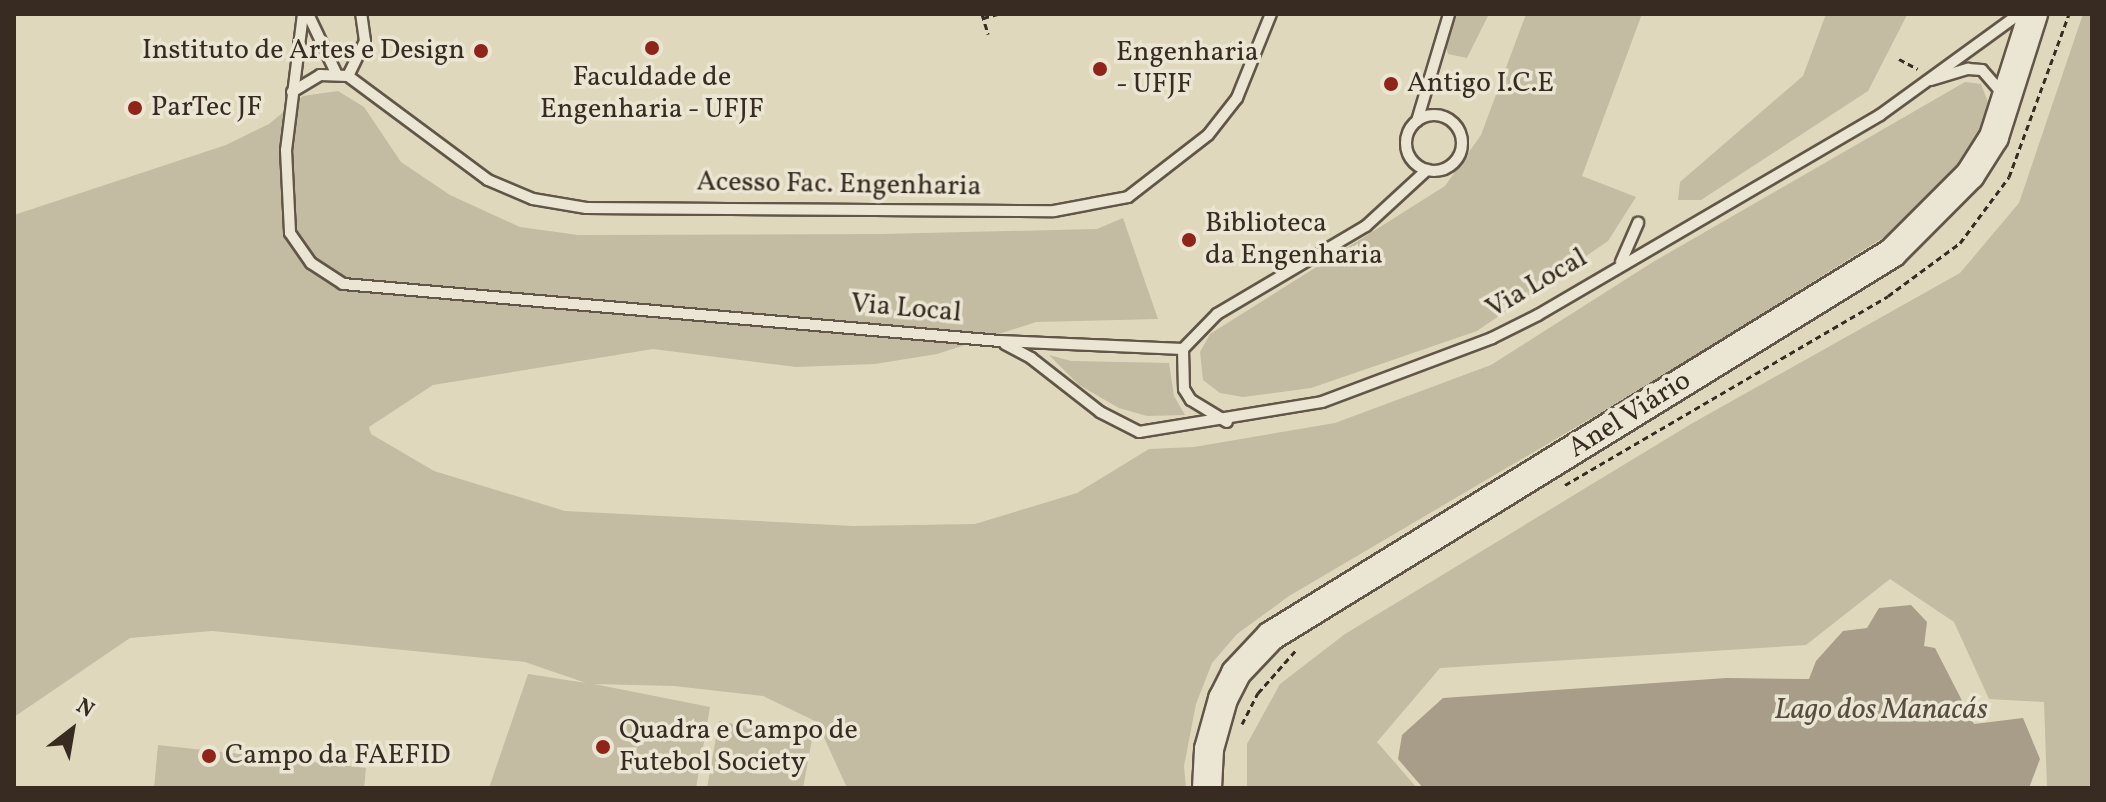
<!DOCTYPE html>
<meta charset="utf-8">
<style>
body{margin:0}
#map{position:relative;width:2106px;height:802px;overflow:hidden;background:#e0d8bc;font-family:Vollkorn,serif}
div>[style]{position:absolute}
.green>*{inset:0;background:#c3bba2}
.water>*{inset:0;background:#a79d88}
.path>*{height:3px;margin-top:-1.5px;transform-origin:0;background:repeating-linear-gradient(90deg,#372b22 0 6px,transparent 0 10px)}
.roads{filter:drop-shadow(2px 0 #615648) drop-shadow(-2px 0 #615648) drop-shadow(0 2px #615648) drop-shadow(0 -2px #615648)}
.service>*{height:10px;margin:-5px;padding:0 5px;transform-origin:5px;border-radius:5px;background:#ebe6d3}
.service>.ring{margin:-5px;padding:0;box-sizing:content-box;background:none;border:10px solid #ebe6d3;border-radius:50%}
.secondary>*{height:28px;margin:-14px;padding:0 14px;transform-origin:14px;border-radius:14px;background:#ebe6d3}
.dots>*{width:22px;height:22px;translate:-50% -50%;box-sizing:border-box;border:4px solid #ebe6d3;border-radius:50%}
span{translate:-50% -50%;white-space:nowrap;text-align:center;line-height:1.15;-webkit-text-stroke:7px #ebe6d3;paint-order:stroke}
.poi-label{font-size:28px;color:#372b22}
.right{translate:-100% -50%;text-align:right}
.left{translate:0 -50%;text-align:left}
.street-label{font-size:28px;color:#372b22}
.water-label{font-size:30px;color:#594d41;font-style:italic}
.frame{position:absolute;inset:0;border:16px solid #372b22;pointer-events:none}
.north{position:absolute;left:32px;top:690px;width:80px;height:80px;-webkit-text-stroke:6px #ebe6d3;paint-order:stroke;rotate:31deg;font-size:22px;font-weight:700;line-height:32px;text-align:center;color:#372b22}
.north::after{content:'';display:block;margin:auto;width:28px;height:36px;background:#372b22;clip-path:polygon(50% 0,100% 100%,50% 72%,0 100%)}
</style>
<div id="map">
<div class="green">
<div style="clip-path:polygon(1457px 14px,1489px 14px,1467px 58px,1448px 54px,1446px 46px)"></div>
<div style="clip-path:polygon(1526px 14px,1642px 14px,1582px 176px,1636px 197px,1608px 241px,1477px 331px,1311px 388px,1243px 397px,1220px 393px,1203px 380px,1200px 352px,1210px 334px,1445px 186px,1481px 135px)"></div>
<div style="clip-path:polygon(1826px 14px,1907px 15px,1868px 91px,1701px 200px,1678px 200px,1680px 182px,1803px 76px)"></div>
<div style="clip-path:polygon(2083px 14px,2092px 14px,2092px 788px,2047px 788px,2044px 702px,1989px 699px,1954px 622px,1890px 579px,1806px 645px,1440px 668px,1377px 742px,1417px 788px,1247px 788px,1247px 744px,1280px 684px,1345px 634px,1691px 424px,1960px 273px,2019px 203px)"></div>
<div style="clip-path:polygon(1965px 82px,1981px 84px,1993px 115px,1957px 172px,1897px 229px,1651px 383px,1289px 596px,1237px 634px,1212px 663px,1196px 704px,1184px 766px,1186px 788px,847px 788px,817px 722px,763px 696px,674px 686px,594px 684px,710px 707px,696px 788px,489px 788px,528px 674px,586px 683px,525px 662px,212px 631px,130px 638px,14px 717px,14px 215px,226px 145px,269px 124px,303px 96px,338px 91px,364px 107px,401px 162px,450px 195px,520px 227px,578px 235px,881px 234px,1097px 229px,1123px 218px,1158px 319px,1036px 322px,937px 354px,875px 364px,796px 367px,653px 349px,433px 385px,369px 427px,371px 434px,434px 471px,565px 511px,853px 526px,975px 524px,1077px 493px,1149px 449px,1194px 447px,1335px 423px,1491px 365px,1653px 262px)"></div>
<div style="clip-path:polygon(1049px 355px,1071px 361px,1169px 363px,1174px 396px,1185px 415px,1147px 416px,1119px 408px,1079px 385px)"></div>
<div style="clip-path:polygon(719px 721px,812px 739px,803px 788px,707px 788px)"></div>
<div style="clip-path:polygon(158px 745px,366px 768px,364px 788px,154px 788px)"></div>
</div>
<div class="water">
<div style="clip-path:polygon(1911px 605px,1927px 622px,1924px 646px,1935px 648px,1974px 724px,2023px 718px,2040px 759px,2029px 788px,1423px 788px,1398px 759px,1402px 735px,1443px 698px,1726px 678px,1809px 679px,1816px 661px,1843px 631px,1867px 628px,1879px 608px)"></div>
</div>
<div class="path">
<div style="left:982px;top:14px;width:21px;rotate:73deg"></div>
<div style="left:983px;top:18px;width:16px;rotate:-15deg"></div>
<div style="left:1899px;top:59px;width:21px;rotate:28deg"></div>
<div style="left:1565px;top:485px;width:374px;rotate:-30.3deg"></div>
<div style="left:1888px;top:296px;width:89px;rotate:-36.4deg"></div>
<div style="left:1960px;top:243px;width:82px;rotate:-53.4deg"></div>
<div style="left:2009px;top:177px;width:174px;rotate:-69.8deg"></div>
<div style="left:1242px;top:724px;width:35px;rotate:-63deg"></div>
<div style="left:1258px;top:693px;width:57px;rotate:-48.5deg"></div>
</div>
<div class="roads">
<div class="service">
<div style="left:303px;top:14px;width:137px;rotate:97.1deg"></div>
<div style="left:286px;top:150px;width:83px;rotate:87.2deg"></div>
<div style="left:290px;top:233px;width:37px;rotate:55deg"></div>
<div style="left:311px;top:263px;width:38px;rotate:33deg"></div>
<div style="left:343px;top:284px;width:659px;rotate:4.96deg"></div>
<div style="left:1000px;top:341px;width:183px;rotate:2.5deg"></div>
<div style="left:1183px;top:349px;width:40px;rotate:88.6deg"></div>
<div style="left:1184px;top:389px;width:13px;rotate:58deg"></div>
<div style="left:1191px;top:400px;width:42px;rotate:31.4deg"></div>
<div style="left:308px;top:14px;width:65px;rotate:64.6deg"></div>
<div style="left:348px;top:76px;width:39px;rotate:-64deg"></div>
<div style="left:365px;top:41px;width:27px;rotate:-98deg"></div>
<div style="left:1931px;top:80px;width:39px;rotate:-17deg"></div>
<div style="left:1968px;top:69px;width:14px;rotate:4deg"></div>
<div style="left:1982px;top:70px;width:29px;rotate:49deg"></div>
<div style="left:292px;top:92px;width:33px;rotate:-31deg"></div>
<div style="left:320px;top:75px;width:28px;rotate:2deg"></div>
<div style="left:348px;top:76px;width:174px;rotate:36.6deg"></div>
<div style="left:488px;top:180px;width:49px;rotate:22.9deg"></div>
<div style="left:533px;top:199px;width:54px;rotate:9.6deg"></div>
<div style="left:586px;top:208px;width:468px;rotate:0.4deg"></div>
<div style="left:1054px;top:211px;width:75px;rotate:-10.7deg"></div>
<div style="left:1128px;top:197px;width:101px;rotate:-37.8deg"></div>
<div style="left:1208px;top:135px;width:47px;rotate:-51.9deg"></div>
<div style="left:1237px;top:98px;width:91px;rotate:-68deg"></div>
<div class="ring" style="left:1406px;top:115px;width:46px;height:46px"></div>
<div style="left:1417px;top:121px;width:112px;rotate:-73.3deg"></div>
<div style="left:1621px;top:262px;width:43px;rotate:-66.4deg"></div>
<div style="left:1005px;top:344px;width:30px;rotate:28deg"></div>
<div style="left:1031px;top:358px;width:88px;rotate:38deg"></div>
<div style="left:1100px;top:412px;width:44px;rotate:27.1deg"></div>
<div style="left:1139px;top:432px;width:185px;rotate:-9.3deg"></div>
<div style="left:1322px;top:402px;width:182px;rotate:-20.6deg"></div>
<div style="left:1492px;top:338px;width:51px;rotate:-26.6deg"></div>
<div style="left:1538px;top:315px;width:396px;rotate:-30.3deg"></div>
<div style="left:1880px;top:115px;width:172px;rotate:-36deg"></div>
<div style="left:1183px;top:349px;width:49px;rotate:-45.8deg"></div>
<div style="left:1217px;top:314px;width:173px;rotate:-30.6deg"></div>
<div style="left:1366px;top:226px;width:83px;rotate:-42.6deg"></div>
</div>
<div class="secondary">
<div style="left:1207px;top:788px;width:39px;rotate:-87deg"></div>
<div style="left:1209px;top:749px;width:52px;rotate:-74.4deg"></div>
<div style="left:1223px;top:699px;width:29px;rotate:-63deg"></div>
<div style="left:1236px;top:673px;width:51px;rotate:-46.6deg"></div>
<div style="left:1271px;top:636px;width:730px;rotate:-31.66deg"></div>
<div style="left:1892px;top:253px;width:110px;rotate:-45deg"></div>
<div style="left:1970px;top:175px;width:45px;rotate:-57.7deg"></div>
<div style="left:1994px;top:137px;width:129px;rotate:-72.4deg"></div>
</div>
</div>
<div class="dots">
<div style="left:652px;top:48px;background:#8f2418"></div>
<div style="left:481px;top:51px;background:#8f2418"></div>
<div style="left:1100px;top:69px;background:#8f2418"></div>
<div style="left:1391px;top:84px;background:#8f2418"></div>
<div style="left:135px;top:108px;background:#8f2418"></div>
<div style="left:1189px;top:240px;background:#8f2418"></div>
<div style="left:603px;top:747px;background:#8f2418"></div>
<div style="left:209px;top:756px;background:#8f2418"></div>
</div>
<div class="poi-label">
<span class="right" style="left:465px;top:51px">Instituto de Artes e Design</span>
<span class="left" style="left:1116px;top:69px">Engenharia<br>- UFJF</span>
<span style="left:652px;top:94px">Faculdade de<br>Engenharia - UFJF</span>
<span class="left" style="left:1407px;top:84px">Antigo I.C.E</span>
<span class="left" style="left:151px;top:108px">ParTec JF</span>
<span class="left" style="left:1205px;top:240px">Biblioteca<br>da Engenharia</span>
<span class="left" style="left:619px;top:747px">Quadra e Campo de<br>Futebol Society</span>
<span class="left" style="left:225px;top:756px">Campo da FAEFID</span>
</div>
<div class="street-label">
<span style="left:839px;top:185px;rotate:1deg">Acesso Fac. Engenharia</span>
<span style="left:1537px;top:284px;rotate:-30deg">Via Local</span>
<span style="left:906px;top:309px;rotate:5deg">Via Local</span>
<span style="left:1630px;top:415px;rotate:-32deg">Anel Viário</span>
</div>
<div class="water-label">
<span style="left:1881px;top:710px">Lago dos Manacás</span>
</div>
<div class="frame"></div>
<div class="north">N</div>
</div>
